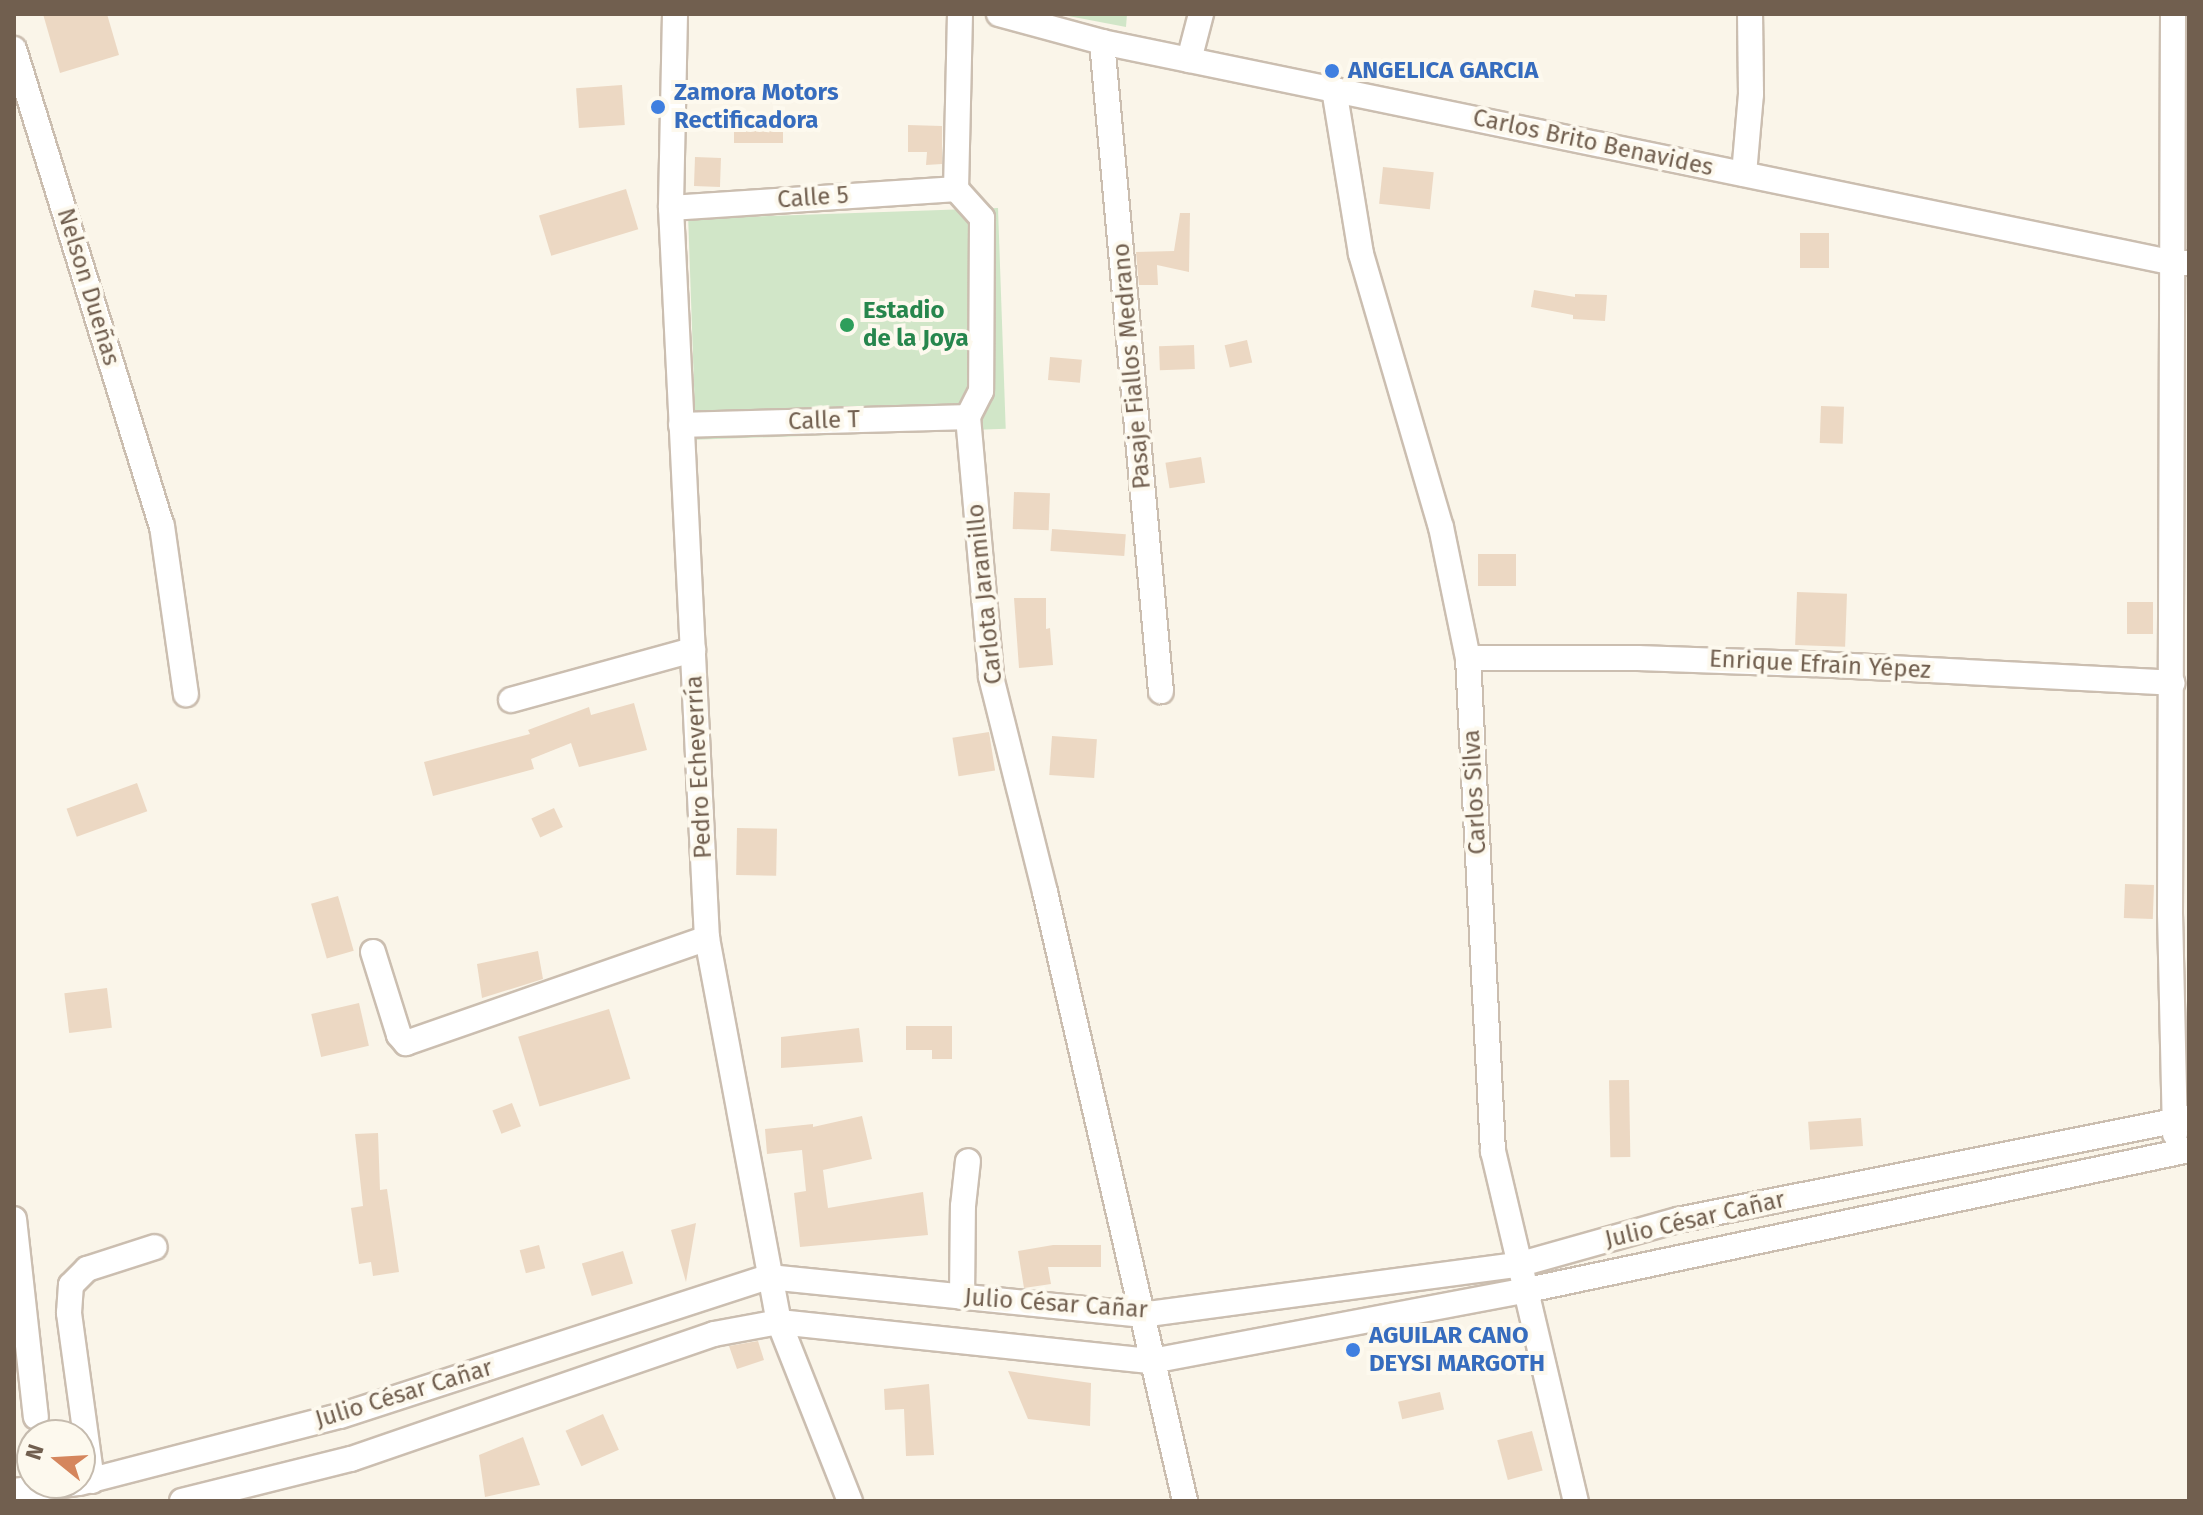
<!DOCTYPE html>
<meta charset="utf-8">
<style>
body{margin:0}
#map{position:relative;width:2203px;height:1515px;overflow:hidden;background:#faf5e9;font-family:"Fira Sans",sans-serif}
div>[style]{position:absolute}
.green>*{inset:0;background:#d1e6c8;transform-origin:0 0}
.building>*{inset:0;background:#ecd8c3;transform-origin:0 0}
.roads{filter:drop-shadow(2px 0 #cbbeb0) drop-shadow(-2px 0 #cbbeb0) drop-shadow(0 2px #cbbeb0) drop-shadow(0 -2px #cbbeb0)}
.minor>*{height:24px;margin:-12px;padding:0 12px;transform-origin:12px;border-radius:12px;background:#fff}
.dots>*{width:22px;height:22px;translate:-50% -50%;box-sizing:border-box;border:4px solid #fdf9ee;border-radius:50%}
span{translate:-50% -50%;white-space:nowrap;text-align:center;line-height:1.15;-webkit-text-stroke:8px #fdf9ee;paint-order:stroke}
.shop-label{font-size:24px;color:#366cbe;font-weight:700}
.left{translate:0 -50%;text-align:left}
.street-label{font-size:24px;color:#715f4f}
.leisure-label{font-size:24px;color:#27864d;font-weight:700}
.frame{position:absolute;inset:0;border:16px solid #715f4f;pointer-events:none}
.north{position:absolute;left:16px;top:1419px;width:80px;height:80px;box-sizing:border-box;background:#fdf9ee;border:2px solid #c5bbae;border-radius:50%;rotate:288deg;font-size:22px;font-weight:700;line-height:32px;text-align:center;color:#715f4f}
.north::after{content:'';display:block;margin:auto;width:28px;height:36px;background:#d5865d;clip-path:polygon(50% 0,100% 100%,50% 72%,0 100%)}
</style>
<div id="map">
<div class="green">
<div style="clip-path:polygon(1058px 14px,1127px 14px,1126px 27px)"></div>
<div style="left:998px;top:208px;width:221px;height:310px;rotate:88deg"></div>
</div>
<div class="building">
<div style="clip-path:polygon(43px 14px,107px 14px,119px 55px,60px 73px)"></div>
<div style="left:622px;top:85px;width:40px;height:46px;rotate:86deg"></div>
<div style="left:734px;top:115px;width:49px;height:28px"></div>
<div style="clip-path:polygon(908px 125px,942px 126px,942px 164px,926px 165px,927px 152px,908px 152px)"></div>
<div style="left:695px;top:157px;width:26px;height:29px;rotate:2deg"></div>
<div style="left:1383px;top:167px;width:51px;height:37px;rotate:6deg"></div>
<div style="left:626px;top:189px;width:42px;height:91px;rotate:73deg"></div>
<div style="clip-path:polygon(1180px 213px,1190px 213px,1189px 272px,1157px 265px,1158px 285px,1139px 285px,1136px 252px,1174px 251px)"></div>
<div style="left:1800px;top:233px;width:29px;height:35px"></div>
<div style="clip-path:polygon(1534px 290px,1575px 297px,1575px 294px,1607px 295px,1605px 321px,1573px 319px,1573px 315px,1531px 307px)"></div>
<div style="left:1247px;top:340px;width:23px;height:23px;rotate:77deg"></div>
<div style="left:1194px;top:345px;width:24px;height:35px;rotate:88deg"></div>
<div style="left:1050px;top:357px;width:32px;height:23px;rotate:5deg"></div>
<div style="left:1821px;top:406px;width:23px;height:37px;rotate:2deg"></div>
<div style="left:1201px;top:457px;width:26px;height:36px;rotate:81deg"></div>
<div style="left:1014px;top:492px;width:36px;height:37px;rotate:2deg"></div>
<div style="left:1052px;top:529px;width:74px;height:22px;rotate:4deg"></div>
<div style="left:1478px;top:554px;width:38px;height:32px"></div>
<div style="left:1797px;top:592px;width:50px;height:53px;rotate:2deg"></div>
<div style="clip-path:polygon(1014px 598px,1046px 598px,1046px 629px,1050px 628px,1053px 665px,1019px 668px)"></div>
<div style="left:2127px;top:602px;width:26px;height:32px"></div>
<div style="clip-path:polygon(634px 703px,647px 750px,579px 767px,571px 743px,531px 759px,534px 769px,433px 796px,424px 762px,530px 734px,528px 730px,589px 707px,591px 715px)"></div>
<div style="left:989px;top:732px;width:39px;height:37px;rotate:81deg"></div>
<div style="left:1052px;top:736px;width:45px;height:39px;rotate:4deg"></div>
<div style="left:137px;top:783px;width:30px;height:75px;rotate:70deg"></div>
<div style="left:554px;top:808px;width:21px;height:25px;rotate:65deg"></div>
<div style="left:737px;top:828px;width:40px;height:47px;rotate:1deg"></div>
<div style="left:2125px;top:884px;width:29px;height:34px;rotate:2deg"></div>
<div style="left:338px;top:896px;width:57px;height:28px;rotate:74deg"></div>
<div style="clip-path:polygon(538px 951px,543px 979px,482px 998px,477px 964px)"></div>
<div style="left:107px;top:988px;width:40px;height:43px;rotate:83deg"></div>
<div style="left:359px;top:1003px;width:44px;height:49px;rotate:77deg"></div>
<div style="left:609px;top:1009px;width:73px;height:95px;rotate:73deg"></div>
<div style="clip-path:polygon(906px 1026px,952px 1026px,952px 1059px,932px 1059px,932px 1050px,906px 1050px)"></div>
<div style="clip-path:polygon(859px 1028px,863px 1062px,781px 1068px,781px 1037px)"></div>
<div style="left:1629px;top:1080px;width:77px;height:20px;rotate:89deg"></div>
<div style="left:512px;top:1103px;width:25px;height:21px;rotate:69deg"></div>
<div style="clip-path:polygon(862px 1116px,872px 1159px,823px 1170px,828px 1208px,923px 1192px,928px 1235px,800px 1247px,794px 1193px,806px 1191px,802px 1150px,767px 1154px,765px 1129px,813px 1124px,813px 1127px)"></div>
<div style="left:1861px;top:1118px;width:28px;height:53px;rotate:86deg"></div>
<div style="clip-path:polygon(378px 1133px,380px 1190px,387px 1189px,399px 1272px,373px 1276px,371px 1262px,359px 1264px,351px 1208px,363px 1206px,355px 1134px)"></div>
<div style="clip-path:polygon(696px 1223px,686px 1282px,671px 1230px)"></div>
<div style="left:539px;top:1245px;width:24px;height:20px;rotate:75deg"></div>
<div style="clip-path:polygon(1053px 1245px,1101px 1245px,1101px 1267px,1048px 1267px,1051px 1284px,1024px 1288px,1018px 1251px)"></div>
<div style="left:623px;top:1251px;width:34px;height:43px;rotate:73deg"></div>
<div style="clip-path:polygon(758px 1341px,764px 1360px,737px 1369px,729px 1346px)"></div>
<div style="clip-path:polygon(1008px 1371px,1091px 1383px,1090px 1426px,1028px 1419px)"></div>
<div style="clip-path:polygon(929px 1384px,934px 1455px,906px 1456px,904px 1409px,885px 1410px,884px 1389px)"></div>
<div style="left:1440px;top:1392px;width:18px;height:43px;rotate:77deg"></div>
<div style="left:603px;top:1414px;width:39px;height:41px;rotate:66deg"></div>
<div style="left:1532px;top:1431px;width:41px;height:36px;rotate:75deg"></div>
<div style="clip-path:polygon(523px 1437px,540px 1485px,485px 1497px,479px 1455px)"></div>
</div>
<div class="roads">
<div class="minor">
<div style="left:675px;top:14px;width:194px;rotate:91.2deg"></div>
<div style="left:671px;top:208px;width:731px;rotate:87.18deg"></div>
<div style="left:707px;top:938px;width:391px;rotate:79.4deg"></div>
<div style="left:779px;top:1322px;width:193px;rotate:68.4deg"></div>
<div style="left:960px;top:14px;width:175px;rotate:91.3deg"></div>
<div style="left:956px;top:189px;width:39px;rotate:48deg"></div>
<div style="left:982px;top:218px;width:173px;rotate:90.3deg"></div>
<div style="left:981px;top:391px;width:29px;rotate:117deg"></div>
<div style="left:968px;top:417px;width:261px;rotate:84.9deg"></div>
<div style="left:991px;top:677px;width:222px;rotate:75.9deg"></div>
<div style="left:1045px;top:892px;width:625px;rotate:77.05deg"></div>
<div style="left:999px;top:14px;width:107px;rotate:15.2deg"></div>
<div style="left:1102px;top:42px;width:1096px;rotate:11.64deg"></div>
<div style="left:2175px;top:263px;width:14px"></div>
<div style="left:2173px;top:14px;width:899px;rotate:90.19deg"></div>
<div style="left:2170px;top:913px;width:221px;rotate:88.7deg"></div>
<div style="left:1102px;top:42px;width:652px;rotate:84.81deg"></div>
<div style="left:14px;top:49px;width:499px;rotate:72.8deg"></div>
<div style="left:162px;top:526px;width:170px;rotate:81.9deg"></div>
<div style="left:1189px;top:60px;width:48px;rotate:-75.4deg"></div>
<div style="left:1334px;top:89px;width:167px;rotate:80.7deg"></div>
<div style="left:1361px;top:254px;width:284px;rotate:73.7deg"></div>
<div style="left:1441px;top:527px;width:134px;rotate:78.4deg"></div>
<div style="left:1468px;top:658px;width:494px;rotate:87.1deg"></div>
<div style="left:1493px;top:1151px;width:360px;rotate:76.7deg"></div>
<div style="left:1744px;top:174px;width:80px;rotate:-85deg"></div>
<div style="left:1751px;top:94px;width:80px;rotate:-90.7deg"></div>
<div style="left:671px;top:208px;width:286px;rotate:-3.8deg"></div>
<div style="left:681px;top:425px;width:287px;rotate:-1.6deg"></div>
<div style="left:1468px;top:658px;width:170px"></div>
<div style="left:1638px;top:658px;width:176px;rotate:2deg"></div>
<div style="left:1814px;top:664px;width:359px;rotate:3deg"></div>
<div style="left:511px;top:700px;width:189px;rotate:-15.4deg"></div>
<div style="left:373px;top:952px;width:87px;rotate:72.6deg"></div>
<div style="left:399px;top:1035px;width:11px;rotate:49deg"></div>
<div style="left:406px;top:1043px;width:319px;rotate:-19.2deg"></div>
<div style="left:14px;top:1219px;width:199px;rotate:83.7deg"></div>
<div style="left:962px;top:1297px;width:91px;rotate:-89.4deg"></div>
<div style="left:963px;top:1206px;width:45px;rotate:-83.7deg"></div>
<div style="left:92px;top:1481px;width:170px;rotate:-97.8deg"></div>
<div style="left:69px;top:1313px;width:28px;rotate:-86deg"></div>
<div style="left:71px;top:1285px;width:23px;rotate:-45deg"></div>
<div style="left:87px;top:1269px;width:71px;rotate:-17.9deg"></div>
<div style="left:80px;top:1483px;width:268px;rotate:-14.5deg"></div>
<div style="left:340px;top:1416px;width:451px;rotate:-18deg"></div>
<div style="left:769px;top:1277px;width:374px;rotate:5.8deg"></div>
<div style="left:1141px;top:1315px;width:383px;rotate:-7.6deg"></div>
<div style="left:1521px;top:1264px;width:163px;rotate:-15.7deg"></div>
<div style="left:1678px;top:1220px;width:521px;rotate:-11.29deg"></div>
<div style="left:14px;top:1491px;width:64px;rotate:-7.1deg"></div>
<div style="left:182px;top:1501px;width:174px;rotate:-14deg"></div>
<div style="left:351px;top:1459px;width:384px;rotate:-19deg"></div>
<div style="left:714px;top:1334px;width:66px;rotate:-10.5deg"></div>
<div style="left:779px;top:1322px;width:375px;rotate:6deg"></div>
<div style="left:1152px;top:1361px;width:383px;rotate:-10.7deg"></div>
<div style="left:1528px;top:1290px;width:676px;rotate:-11.96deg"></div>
</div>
</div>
<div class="dots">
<div style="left:1332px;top:71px;background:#3f7fe0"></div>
<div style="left:658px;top:107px;background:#3f7fe0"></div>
<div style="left:847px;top:325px;background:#2e9e5b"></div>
<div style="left:1353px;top:1350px;background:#3f7fe0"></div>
</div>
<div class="shop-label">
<span class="left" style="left:1348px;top:71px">ANGELICA GARCIA</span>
<span class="left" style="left:674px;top:107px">Zamora Motors<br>Rectificadora</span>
<span class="left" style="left:1369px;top:1350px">AGUILAR CANO<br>DEYSI MARGOTH</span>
</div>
<div class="street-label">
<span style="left:1593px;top:143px;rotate:12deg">Carlos Brito Benavides</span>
<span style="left:813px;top:198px;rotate:-4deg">Calle 5</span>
<span style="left:88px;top:287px;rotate:73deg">Nelson Dueñas</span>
<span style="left:1132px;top:366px;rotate:-95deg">Pasaje Fiallos Medrano</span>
<span style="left:824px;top:421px;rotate:-2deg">Calle T</span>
<span style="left:985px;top:594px;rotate:-96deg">Carlota Jaramillo</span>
<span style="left:1820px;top:665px;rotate:3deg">Enrique Efraín Yépez</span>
<span style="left:699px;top:767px;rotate:-93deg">Pedro Echeverría</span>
<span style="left:1475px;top:792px;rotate:-93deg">Carlos Silva</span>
<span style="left:1695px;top:1220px;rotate:-13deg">Julio César Cañar</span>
<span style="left:1056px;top:1304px;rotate:4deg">Julio César Cañar</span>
<span style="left:404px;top:1394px;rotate:-17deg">Julio César Cañar</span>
</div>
<div class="leisure-label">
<span class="left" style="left:863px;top:325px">Estadio<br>de la Joya</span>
</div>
<div class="frame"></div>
<div class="north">N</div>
</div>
